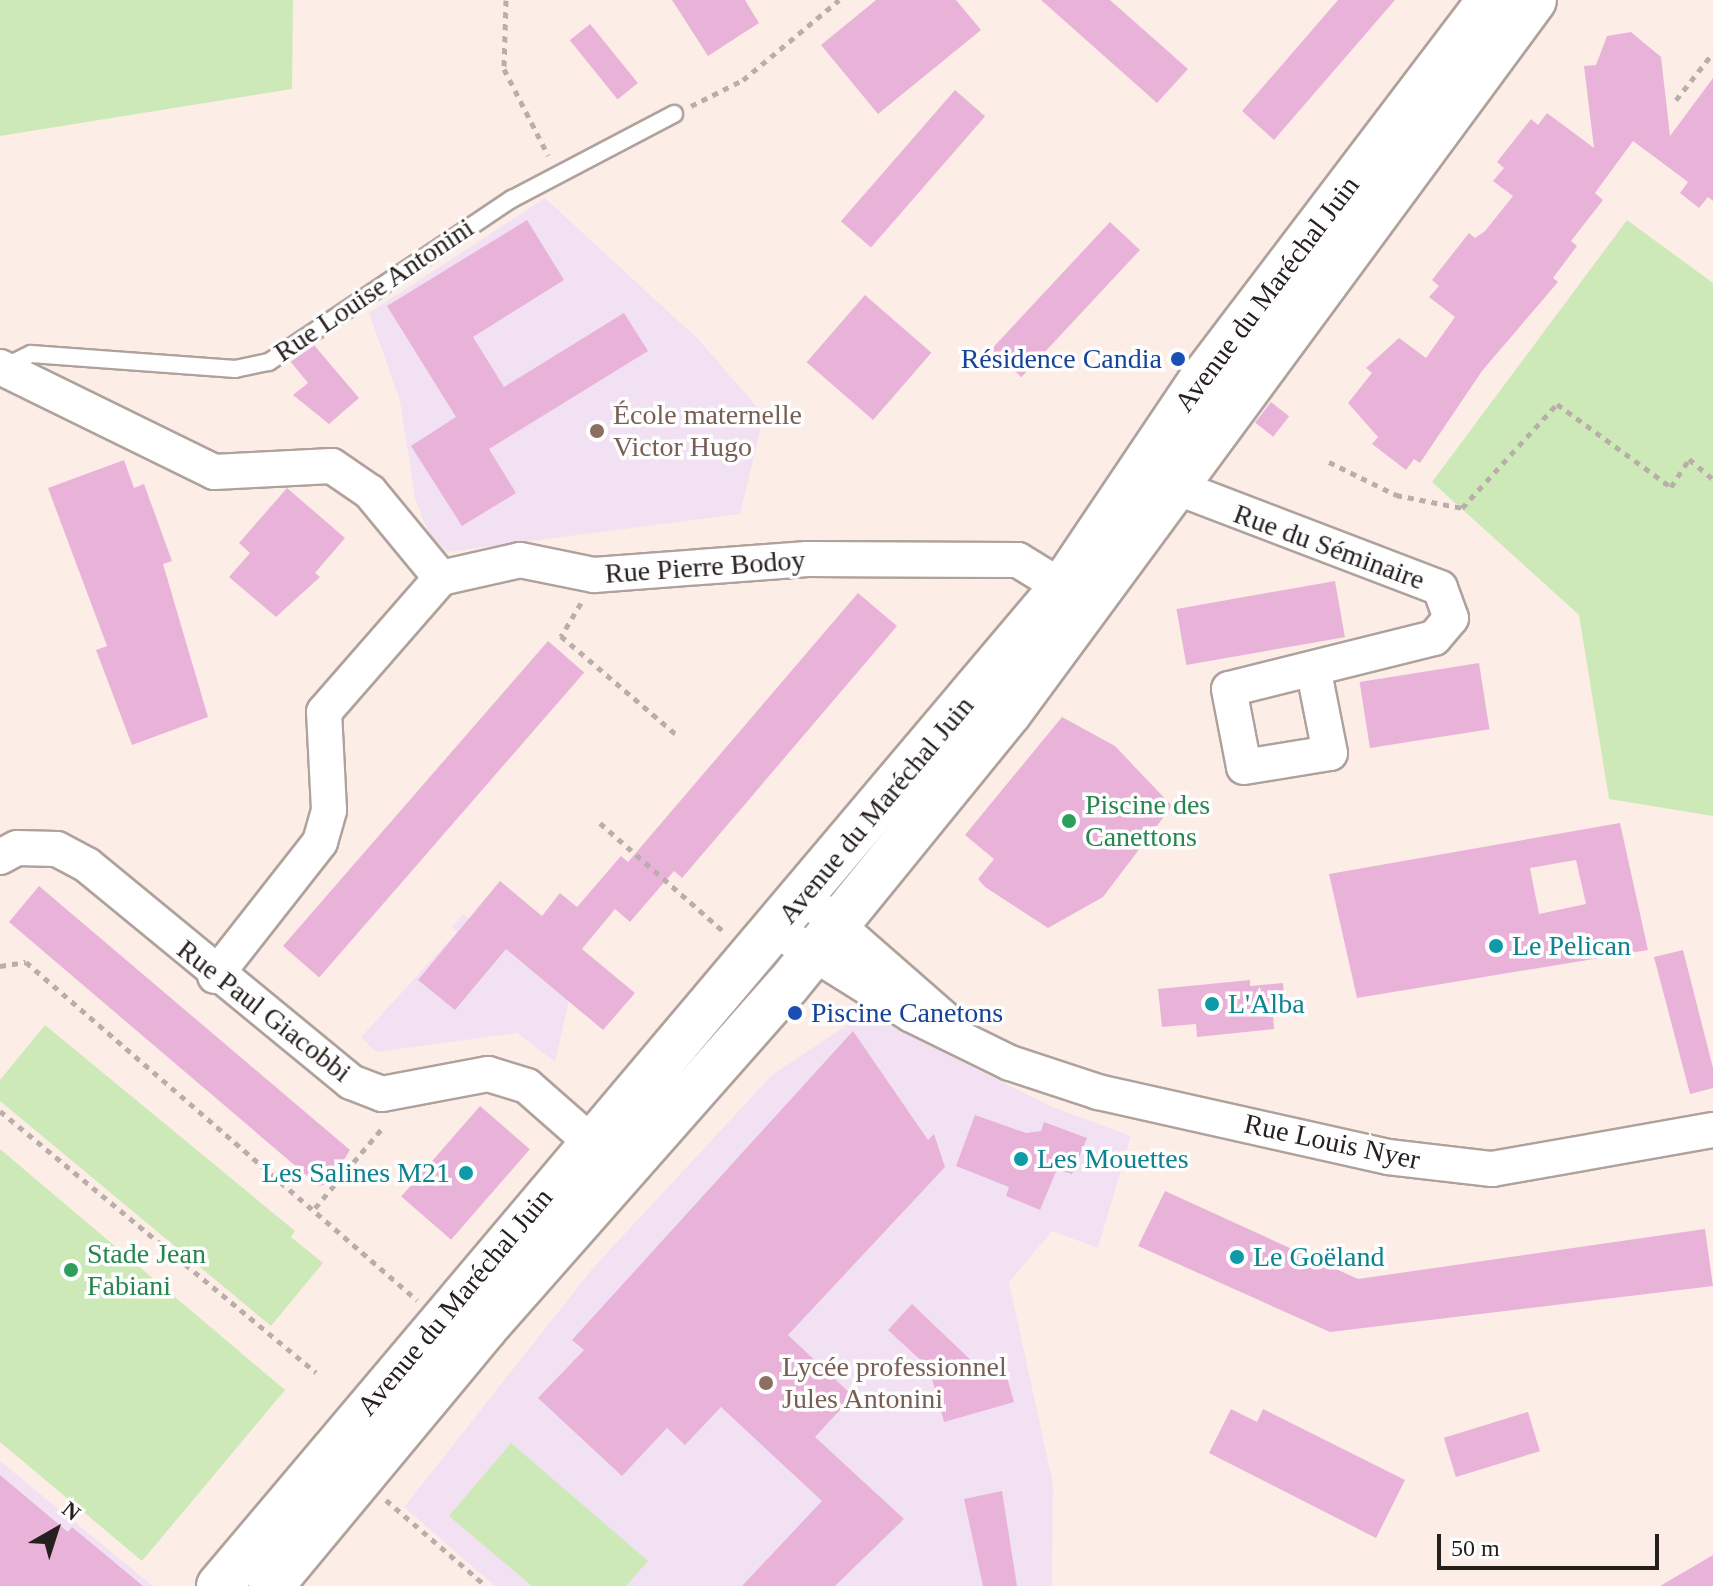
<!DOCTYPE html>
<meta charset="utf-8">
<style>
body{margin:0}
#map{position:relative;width:1713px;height:1586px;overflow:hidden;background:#fceee7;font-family:"Times New Roman",serif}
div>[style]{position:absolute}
.education>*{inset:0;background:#f2e1f3}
.green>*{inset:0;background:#cee9b8}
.building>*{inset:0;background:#e9b3d9;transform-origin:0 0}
.path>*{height:5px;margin-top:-2.5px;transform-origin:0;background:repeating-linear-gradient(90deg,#b9aea8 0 6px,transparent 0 12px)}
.roads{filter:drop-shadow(2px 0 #afa29c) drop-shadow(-2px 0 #afa29c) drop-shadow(0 2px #afa29c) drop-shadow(0 -2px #afa29c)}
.service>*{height:16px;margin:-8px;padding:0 8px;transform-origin:8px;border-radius:8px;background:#fff}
.minor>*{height:34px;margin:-17px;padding:0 17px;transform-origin:17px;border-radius:17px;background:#fff}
.secondary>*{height:44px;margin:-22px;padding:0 22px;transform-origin:22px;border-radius:22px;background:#fff}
.dots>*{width:22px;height:22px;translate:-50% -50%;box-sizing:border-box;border:4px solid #fefefe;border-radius:50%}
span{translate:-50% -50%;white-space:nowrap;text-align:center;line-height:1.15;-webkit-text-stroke:7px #fefefe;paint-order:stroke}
.street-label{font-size:28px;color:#25201e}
.transit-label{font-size:28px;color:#164399}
.right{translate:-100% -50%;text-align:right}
.left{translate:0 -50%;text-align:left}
.education-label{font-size:28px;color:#785e54}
.leisure-label{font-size:28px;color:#27864d}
.culture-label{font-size:28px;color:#0d838f}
.north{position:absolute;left:16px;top:1490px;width:80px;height:80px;-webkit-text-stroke:6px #fefefe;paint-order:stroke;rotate:39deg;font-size:22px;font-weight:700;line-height:32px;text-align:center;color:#25201e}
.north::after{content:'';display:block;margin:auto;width:28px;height:36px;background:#25201e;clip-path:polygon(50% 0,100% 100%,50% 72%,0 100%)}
.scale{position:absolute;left:1437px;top:1534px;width:222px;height:36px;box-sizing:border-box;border:4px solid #25201e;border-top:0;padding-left:10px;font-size:24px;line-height:28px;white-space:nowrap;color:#25201e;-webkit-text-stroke:6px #fefefe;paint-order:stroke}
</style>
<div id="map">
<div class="education">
<div style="clip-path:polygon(545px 198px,699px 340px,764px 415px,740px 514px,447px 552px,429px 534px,415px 498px,400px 401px,369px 313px)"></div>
<div style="clip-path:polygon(463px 914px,569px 1001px,555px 1062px,517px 1033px,376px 1052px,361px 1037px,457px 932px,452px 927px)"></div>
<div style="clip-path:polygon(865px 1013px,1050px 1106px,1131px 1136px,1098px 1248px,1052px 1231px,1009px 1282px,1053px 1484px,1052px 1586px,495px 1586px,404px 1507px,593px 1268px,772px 1075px)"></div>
<div style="clip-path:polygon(0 1461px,153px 1586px,0 1586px)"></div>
</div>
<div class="green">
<div style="clip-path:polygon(0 0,293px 0,292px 89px,0 136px)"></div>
<div style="clip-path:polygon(1627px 220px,1713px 283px,1713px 816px,1609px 799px,1579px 615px,1432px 482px)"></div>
<div style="clip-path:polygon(45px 1025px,295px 1231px,291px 1237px,323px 1263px,271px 1326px,0 1101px,0 1080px)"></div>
<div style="clip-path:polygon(0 1149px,285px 1390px,142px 1561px,0 1442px)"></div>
<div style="clip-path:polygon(511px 1443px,648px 1561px,626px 1586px,532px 1586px,449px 1516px)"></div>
</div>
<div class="building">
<div style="clip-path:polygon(672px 0,745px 0,759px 23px,708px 56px)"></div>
<div style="clip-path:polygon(876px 0,956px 0,981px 30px,878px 114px,821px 45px)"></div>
<div style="clip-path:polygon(1041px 0,1110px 0,1188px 69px,1157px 103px)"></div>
<div style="clip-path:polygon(1338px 0,1395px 0,1274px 140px,1242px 111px)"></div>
<div style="left:590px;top:24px;width:76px;height:26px;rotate:51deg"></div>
<div style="clip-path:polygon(1631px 32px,1661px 57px,1670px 136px,1713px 78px,1713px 201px,1708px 197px,1699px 208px,1680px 193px,1688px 182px,1633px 141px,1595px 193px,1603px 200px,1571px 241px,1577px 246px,1553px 278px,1558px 282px,1482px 371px,1420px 463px,1414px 459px,1406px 470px,1372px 444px,1378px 437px,1348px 403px,1372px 373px,1366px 368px,1399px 338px,1426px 358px,1455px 317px,1429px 297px,1439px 286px,1432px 280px,1469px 233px,1475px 238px,1485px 231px,1513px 196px,1493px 181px,1504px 168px,1497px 162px,1531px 119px,1538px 125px,1547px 113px,1594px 148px,1584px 66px,1596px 65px,1607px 36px)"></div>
<div style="left:955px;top:90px;width:40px;height:174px;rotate:41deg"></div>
<div style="clip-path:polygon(527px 220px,564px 280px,473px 337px,504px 387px,624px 313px,648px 351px,489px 449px,516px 493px,462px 526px,411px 446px,456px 417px,387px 306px)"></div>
<div style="left:1110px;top:222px;width:41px;height:174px;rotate:43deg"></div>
<div style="left:865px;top:295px;width:88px;height:89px;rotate:41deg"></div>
<div style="clip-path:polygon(314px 345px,359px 398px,329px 424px,293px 395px,308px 383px,290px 361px)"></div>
<div style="left:1271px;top:402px;width:23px;height:26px;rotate:38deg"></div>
<div style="clip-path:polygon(124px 460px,134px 488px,144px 484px,172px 561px,163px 564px,208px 717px,132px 745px,96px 650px,107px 646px,48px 488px)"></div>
<div style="clip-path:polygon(287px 488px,345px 538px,315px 573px,320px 577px,276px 617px,229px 577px,250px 553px,239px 543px)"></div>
<div style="left:1335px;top:581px;width:57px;height:161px;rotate:80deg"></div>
<div style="clip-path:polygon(858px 593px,897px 626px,682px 878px,674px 871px,630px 922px,615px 909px,582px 949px,635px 993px,603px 1030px,506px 949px,455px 1010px,418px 980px,500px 881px,542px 916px,560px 893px,577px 907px,621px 856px,628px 862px)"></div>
<div style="left:548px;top:641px;width:48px;height:404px;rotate:41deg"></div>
<div style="left:1479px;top:663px;width:67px;height:121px;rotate:81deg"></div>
<div style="clip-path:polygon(1062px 717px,1115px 746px,1172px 806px,1103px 897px,1048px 928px,985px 887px,978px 879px,994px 859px,965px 835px)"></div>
<div style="clip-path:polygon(evenodd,1620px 823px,1648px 950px,1357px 998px,1329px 874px,1620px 823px,1576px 860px,1586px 904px,1539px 914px,1530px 868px,1576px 860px)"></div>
<div style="clip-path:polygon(39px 886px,350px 1150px,330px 1183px,319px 1186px,9px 922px)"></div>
<div style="clip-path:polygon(1683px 950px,1713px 1068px,1713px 1088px,1690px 1094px,1654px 957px)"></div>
<div style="clip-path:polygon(1250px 980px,1250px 986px,1283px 983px,1286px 1015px,1273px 1016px,1274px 1029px,1197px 1037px,1196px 1024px,1162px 1027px,1158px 989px)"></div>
<div style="clip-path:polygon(853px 1031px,928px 1140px,934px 1134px,945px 1167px,788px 1335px,853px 1396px,815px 1437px,904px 1519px,835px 1586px,742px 1586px,822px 1501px,721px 1407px,685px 1445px,667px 1428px,622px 1476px,538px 1398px,584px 1350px,572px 1340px)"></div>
<div style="left:480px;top:1106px;width:66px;height:120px;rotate:41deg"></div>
<div style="clip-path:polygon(975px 1115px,1026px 1133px,1041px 1131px,1044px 1122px,1087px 1138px,1072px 1174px,1057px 1169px,1040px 1210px,1006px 1196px,1009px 1187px,956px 1166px)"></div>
<div style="clip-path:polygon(1165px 1191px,1358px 1279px,1705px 1229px,1713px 1286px,1330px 1332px,1138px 1246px)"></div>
<div style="clip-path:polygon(912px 1304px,978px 1367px,1002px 1359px,1014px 1402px,944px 1422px,929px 1368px,888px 1330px)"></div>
<div style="clip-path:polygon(1231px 1409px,1257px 1422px,1263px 1409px,1405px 1480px,1376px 1538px,1209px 1453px)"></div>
<div style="left:1528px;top:1412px;width:41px;height:88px;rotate:73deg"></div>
<div style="clip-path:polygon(0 1475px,68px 1532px,72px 1527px,143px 1586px,0 1586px)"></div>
<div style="clip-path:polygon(1002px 1491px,1017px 1586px,983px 1586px,964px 1499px)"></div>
<div style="clip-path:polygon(1713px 1555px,1713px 1586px,1660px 1586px)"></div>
</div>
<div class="path">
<div style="left:506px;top:0;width:69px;rotate:91.7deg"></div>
<div style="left:504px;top:69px;width:97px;rotate:62.9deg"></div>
<div style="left:1676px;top:100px;width:60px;rotate:-51.8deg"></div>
<div style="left:691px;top:106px;width:58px;rotate:-26.6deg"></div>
<div style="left:743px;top:80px;width:125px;rotate:-39.8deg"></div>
<div style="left:1329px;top:462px;width:75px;rotate:26.2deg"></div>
<div style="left:1396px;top:495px;width:67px;rotate:11.1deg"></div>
<div style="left:1462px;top:508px;width:141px;rotate:-47.6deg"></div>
<div style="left:1557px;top:404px;width:141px;rotate:36.1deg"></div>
<div style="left:1671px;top:487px;width:33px;rotate:-57deg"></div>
<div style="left:1689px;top:459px;width:31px;rotate:40deg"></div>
<div style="left:581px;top:603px;width:39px;rotate:121deg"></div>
<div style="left:561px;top:636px;width:153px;rotate:40.5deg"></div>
<div style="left:600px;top:823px;width:167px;rotate:41.3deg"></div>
<div style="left:0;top:966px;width:26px;rotate:-9deg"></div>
<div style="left:26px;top:962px;width:517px;rotate:40.84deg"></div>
<div style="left:0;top:1111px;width:410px;rotate:39.6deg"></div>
<div style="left:315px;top:1208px;width:107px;rotate:-49.9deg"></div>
<div style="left:386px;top:1500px;width:132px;rotate:40.7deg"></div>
</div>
<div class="roads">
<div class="service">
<div style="left:5px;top:367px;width:29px;rotate:-27deg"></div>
<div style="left:31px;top:354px;width:205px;rotate:4.2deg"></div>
<div style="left:235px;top:369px;width:35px;rotate:-12deg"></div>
<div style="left:269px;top:362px;width:293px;rotate:-33.9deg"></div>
<div style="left:512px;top:199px;width:183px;rotate:-27.7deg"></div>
</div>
<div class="minor">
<div style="left:0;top:367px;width:238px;rotate:26.1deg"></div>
<div style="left:214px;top:472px;width:118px;rotate:-2.9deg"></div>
<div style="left:332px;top:466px;width:46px;rotate:34.4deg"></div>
<div style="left:370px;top:492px;width:112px;rotate:50.5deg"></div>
<div style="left:1155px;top:479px;width:305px;rotate:20.9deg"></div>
<div style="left:1440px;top:588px;width:32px;rotate:70deg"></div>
<div style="left:1451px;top:618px;width:26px;rotate:130deg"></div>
<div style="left:1434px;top:638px;width:211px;rotate:166deg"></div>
<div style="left:1229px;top:689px;width:79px;rotate:79.1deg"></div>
<div style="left:1244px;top:767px;width:87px;rotate:-9.2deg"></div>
<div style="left:1330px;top:753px;width:83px;rotate:-101.2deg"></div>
<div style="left:0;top:857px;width:19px;rotate:-28deg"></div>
<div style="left:17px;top:848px;width:40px;rotate:1.4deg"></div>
<div style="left:57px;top:849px;width:34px;rotate:28deg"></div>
<div style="left:87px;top:865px;width:342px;rotate:39.4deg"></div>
<div style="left:351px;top:1082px;width:33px;rotate:21deg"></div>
<div style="left:382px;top:1094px;width:108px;rotate:-10.7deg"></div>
<div style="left:488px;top:1074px;width:41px;rotate:17.1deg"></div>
<div style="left:527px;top:1086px;width:111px;rotate:41.3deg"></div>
<div style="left:819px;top:909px;width:170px;rotate:41.2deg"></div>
<div style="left:776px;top:930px;width:160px;rotate:32deg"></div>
<div style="left:912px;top:1015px;width:109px;rotate:26.1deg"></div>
<div style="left:1010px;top:1063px;width:93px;rotate:18.2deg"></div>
<div style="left:1098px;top:1092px;width:297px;rotate:12.6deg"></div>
<div style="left:1388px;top:1157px;width:105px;rotate:6.6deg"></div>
<div style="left:1492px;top:1169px;width:224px;rotate:-10deg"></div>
<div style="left:215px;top:976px;width:170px;rotate:-51.9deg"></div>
<div style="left:320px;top:842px;width:33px;rotate:-74deg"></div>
<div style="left:329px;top:810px;width:98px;rotate:-92.9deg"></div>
<div style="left:324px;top:712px;width:178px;rotate:-48.9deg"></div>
<div style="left:441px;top:578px;width:81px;rotate:-12.8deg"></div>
<div style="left:520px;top:560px;width:76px;rotate:11.5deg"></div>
<div style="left:594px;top:575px;width:214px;rotate:-4.3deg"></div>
<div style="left:807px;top:559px;width:211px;rotate:0.3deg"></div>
<div style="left:1018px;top:560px;width:52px;rotate:31.5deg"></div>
</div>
<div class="secondary">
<div style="left:219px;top:1586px;width:1307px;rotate:-49.84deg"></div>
<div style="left:1062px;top:587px;width:247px;rotate:-56.1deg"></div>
<div style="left:1200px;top:382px;width:480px;rotate:-52.8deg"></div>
<div style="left:271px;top:1586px;width:335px;rotate:-50.3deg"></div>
<div style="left:485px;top:1328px;width:456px;rotate:-48.6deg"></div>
<div style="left:787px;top:986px;width:352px;rotate:-50.9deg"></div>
<div style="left:1009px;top:713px;width:885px;rotate:-53.63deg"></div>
</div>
</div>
<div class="dots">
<div style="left:1178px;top:359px;background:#1a4fb4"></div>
<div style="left:597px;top:431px;background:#8d6e63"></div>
<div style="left:1069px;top:821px;background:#2e9e5b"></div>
<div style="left:1496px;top:946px;background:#0f9aa8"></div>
<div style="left:1212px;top:1004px;background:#0f9aa8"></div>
<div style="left:795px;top:1013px;background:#1a4fb4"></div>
<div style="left:1021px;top:1159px;background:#0f9aa8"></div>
<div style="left:466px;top:1173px;background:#0f9aa8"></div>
<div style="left:1237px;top:1257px;background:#0f9aa8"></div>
<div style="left:71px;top:1270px;background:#2e9e5b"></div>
<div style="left:766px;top:1383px;background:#8d6e63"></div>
</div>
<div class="street-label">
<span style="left:374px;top:290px;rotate:-34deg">Rue Louise Antonini</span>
<span style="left:1267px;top:294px;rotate:-53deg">Avenue du Maréchal Juin</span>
<span style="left:1329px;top:547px;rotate:20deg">Rue du Séminaire</span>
<span style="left:705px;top:567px;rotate:-4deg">Rue Pierre Bodoy</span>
<span style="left:876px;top:810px;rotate:-50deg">Avenue du Maréchal Juin</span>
<span style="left:264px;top:1011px;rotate:38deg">Rue Paul Giacobbi</span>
<span style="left:1332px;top:1142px;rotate:12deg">Rue Louis Nyer</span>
<span style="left:455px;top:1302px;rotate:-50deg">Avenue du Maréchal Juin</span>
</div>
<div class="transit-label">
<span class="right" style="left:1162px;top:359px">Résidence Candia</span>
<span class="left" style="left:811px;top:1013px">Piscine Canetons</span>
</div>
<div class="education-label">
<span class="left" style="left:613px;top:431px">École maternelle<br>Victor Hugo</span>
<span class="left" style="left:782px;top:1383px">Lycée professionnel<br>Jules Antonini</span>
</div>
<div class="leisure-label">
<span class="left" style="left:1085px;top:821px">Piscine des<br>Canettons</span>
<span class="left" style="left:87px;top:1270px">Stade Jean<br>Fabiani</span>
</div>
<div class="culture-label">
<span class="left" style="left:1512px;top:946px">Le Pelican</span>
<span class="left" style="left:1228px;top:1004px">L'Alba</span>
<span class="left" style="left:1037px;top:1159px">Les Mouettes</span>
<span class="right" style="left:450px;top:1173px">Les Salines M21</span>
<span class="left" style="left:1253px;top:1257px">Le Goëland</span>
</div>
<div class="north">N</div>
<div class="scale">50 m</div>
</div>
